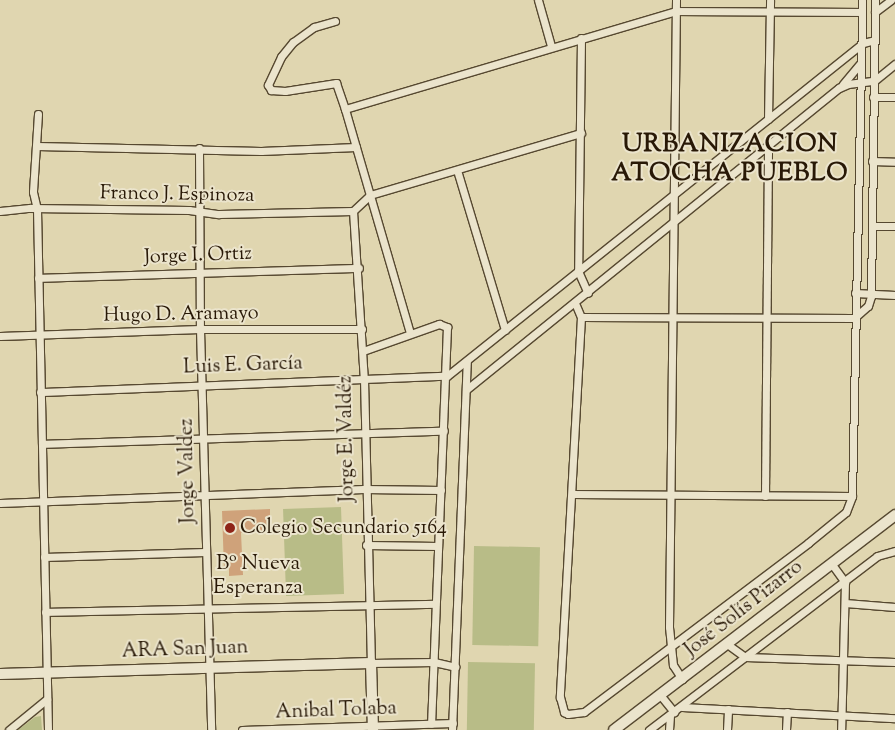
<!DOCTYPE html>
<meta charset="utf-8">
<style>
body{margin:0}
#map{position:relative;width:895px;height:730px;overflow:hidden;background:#e0d6b0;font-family:"Sorts Mill Goudy",serif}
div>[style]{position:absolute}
.green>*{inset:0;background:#b8bc87;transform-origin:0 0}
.building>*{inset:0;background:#cfa27a}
.roads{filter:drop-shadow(1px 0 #564830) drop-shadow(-1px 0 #564830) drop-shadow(0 1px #564830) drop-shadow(0 -1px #564830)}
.street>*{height:7px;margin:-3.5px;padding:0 3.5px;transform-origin:3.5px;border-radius:3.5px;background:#ebe4cc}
.secondary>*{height:10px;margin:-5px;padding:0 5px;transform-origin:5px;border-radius:5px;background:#ebe4cc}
.dots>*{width:14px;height:14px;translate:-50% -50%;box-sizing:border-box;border:2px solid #ebe4cc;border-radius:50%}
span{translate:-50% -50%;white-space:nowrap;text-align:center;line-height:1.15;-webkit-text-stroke:4px #ebe4cc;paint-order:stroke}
.street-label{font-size:20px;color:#281806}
.poi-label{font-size:20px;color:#281806}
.left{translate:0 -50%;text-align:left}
.neighbourhood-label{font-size:21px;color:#281806}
.district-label{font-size:25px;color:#281806;font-weight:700;letter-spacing:1px}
</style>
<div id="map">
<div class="green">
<div style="left:341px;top:507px;width:87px;height:58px;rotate:88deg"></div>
<div style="left:474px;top:546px;width:66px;height:99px;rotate:1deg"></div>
<div style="left:468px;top:662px;width:67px;height:68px;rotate:1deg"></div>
<div style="clip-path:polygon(41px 716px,42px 730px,18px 730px,35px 717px)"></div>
</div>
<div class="building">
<div style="clip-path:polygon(270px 509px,270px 532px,241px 533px,243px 575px,229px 576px,229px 569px,224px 569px,222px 511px)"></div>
</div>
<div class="roads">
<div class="street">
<div style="left:538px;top:0;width:48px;rotate:74.2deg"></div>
<div style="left:676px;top:0;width:627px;rotate:90.64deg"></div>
<div style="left:669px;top:627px;width:38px;rotate:84deg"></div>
<div style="left:673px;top:665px;width:17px;rotate:57deg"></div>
<div style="left:875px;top:12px;width:20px;rotate:-37deg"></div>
<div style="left:335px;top:21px;width:22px;rotate:164deg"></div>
<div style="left:314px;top:27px;width:26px;rotate:144deg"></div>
<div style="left:293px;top:42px;width:19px;rotate:129deg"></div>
<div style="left:281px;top:57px;width:31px;rotate:115deg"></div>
<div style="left:268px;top:85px;width:6px;rotate:59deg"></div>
<div style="left:271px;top:90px;width:14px;rotate:4deg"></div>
<div style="left:285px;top:91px;width:52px;rotate:-8.9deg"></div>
<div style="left:336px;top:83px;width:28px;rotate:71deg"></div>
<div style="left:581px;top:38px;width:233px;rotate:90.7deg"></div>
<div style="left:578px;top:271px;width:24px;rotate:66deg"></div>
<div style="left:843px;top:84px;width:26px;rotate:-50deg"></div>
<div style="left:873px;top:97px;width:22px"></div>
<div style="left:38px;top:114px;width:78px;rotate:93.7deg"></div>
<div style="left:33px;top:192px;width:17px;rotate:77deg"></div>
<div style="left:37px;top:209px;width:521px;rotate:88.79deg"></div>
<div style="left:768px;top:119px;width:119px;rotate:-89deg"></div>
<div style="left:37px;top:146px;width:224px;rotate:1.3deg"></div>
<div style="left:261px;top:151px;width:95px;rotate:-2.4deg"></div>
<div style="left:199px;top:148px;width:181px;rotate:89.7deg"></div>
<div style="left:200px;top:329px;width:401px;rotate:88.4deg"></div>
<div style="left:872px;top:161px;width:23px;rotate:2deg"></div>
<div style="left:457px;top:170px;width:167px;rotate:73.3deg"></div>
<div style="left:0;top:211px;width:30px;rotate:-6deg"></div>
<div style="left:30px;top:208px;width:159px;rotate:0.7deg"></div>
<div style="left:189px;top:210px;width:30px;rotate:8deg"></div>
<div style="left:219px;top:214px;width:134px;rotate:-1.3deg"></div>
<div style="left:353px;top:211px;width:168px;rotate:86.3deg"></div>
<div style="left:364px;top:379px;width:284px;rotate:88.6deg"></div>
<div style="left:371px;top:663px;width:63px;rotate:-0.9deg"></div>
<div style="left:434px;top:662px;width:22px;rotate:13deg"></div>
<div style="left:353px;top:211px;width:23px;rotate:-43deg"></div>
<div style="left:370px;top:195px;width:220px;rotate:-16.4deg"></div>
<div style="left:872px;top:226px;width:23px"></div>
<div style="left:38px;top:278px;width:321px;rotate:-1.8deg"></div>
<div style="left:855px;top:293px;width:40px;rotate:2.9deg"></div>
<div style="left:575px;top:303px;width:15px;rotate:67deg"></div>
<div style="left:581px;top:317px;width:381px;rotate:93.2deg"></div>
<div style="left:560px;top:697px;width:16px;rotate:75deg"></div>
<div style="left:564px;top:712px;width:4px;rotate:27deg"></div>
<div style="left:568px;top:714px;width:16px;rotate:-7deg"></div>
<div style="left:584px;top:712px;width:281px;rotate:-37deg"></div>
<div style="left:808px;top:543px;width:49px;rotate:-39.2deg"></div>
<div style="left:846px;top:512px;width:17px;rotate:-69deg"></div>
<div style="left:852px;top:496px;width:496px;rotate:-88.8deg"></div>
<div style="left:581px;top:317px;width:273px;rotate:0.2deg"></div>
<div style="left:854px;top:318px;width:18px;rotate:-41deg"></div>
<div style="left:868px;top:306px;width:10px;rotate:-73deg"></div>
<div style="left:871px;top:296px;width:296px;rotate:-89.2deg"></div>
<div style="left:410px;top:333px;width:233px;rotate:-106.2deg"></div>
<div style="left:345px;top:109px;width:344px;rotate:-16.5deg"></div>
<div style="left:675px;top:11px;width:187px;rotate:0.3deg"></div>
<div style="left:0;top:336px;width:200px;rotate:-2deg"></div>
<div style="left:200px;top:329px;width:162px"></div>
<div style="left:363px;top:351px;width:81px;rotate:-19.6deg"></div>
<div style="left:439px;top:324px;width:9px;rotate:21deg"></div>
<div style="left:447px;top:327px;width:397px;rotate:92.3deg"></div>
<div style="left:467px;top:389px;width:479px;rotate:-39deg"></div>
<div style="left:839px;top:88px;width:10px;rotate:-24deg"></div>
<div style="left:848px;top:84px;width:26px;rotate:-7deg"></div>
<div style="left:874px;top:81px;width:27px;rotate:-39deg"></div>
<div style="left:40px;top:392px;width:407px;rotate:-2.3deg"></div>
<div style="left:447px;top:376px;width:533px;rotate:-38.68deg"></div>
<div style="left:863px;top:43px;width:12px;rotate:-14deg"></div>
<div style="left:42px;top:444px;width:402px;rotate:-1.9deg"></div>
<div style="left:572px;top:494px;width:280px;rotate:0.4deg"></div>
<div style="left:765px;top:496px;width:350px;rotate:-89.5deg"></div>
<div style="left:0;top:503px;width:364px;rotate:-2.2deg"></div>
<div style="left:364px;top:489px;width:77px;rotate:0.7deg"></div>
<div style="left:366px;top:545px;width:72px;rotate:0.8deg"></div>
<div style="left:44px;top:557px;width:161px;rotate:-1.8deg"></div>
<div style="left:831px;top:563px;width:24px;rotate:54deg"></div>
<div style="left:845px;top:582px;width:148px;rotate:91.5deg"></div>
<div style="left:845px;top:603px;width:50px;rotate:4.6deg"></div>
<div style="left:45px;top:612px;width:389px;rotate:-1.2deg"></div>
<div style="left:727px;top:644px;width:22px;rotate:36deg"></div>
<div style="left:745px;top:657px;width:150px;rotate:1.9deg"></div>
<div style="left:661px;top:696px;width:21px;rotate:51deg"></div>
<div style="left:682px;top:707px;width:213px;rotate:3deg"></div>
<div style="left:9px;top:730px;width:49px;rotate:-39.2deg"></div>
<div style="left:242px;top:730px;width:211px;rotate:-1.9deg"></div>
<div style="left:452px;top:730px;width:369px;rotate:-87.7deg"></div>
<div style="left:649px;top:730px;width:287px;rotate:-37.3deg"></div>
<div style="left:877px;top:556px;width:19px;rotate:-16deg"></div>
<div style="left:669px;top:730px;width:15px;rotate:-86deg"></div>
<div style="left:727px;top:730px;width:21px;rotate:-87deg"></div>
<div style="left:786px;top:730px;width:18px;rotate:-87deg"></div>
</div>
<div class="secondary">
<div style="left:0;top:674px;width:371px;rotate:-1.7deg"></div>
<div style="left:371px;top:663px;width:67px;rotate:88.3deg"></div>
<div style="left:614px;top:730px;width:354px;rotate:-37.4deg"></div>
</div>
</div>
<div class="dots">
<div style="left:230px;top:528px;background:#8f2418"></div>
</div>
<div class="street-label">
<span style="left:177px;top:195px;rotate:1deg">Franco J. Espinoza</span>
<span style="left:198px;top:256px;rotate:-2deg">Jorge I. Ortiz</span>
<span style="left:181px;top:315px;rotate:-1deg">Hugo D. Aramayo</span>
<span style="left:243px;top:366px;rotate:-2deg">Luis E. García</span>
<span style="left:347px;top:439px;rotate:-91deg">Jorge E. Valdéz</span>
<span style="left:188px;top:471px;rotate:-91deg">Jorge Valdez</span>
<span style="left:744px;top:609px;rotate:-38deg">José Solís Pizarro</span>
<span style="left:185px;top:650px;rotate:-2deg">ARA San Juan</span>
<span style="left:336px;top:711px;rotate:-2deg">Anibal Tolaba</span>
</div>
<div class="poi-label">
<span class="left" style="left:240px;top:528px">Colegio Secundario 5164</span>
</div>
<div class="neighbourhood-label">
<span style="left:258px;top:576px">Bº Nueva<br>Esperanza</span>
</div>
<div class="district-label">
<span style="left:730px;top:160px">URBANIZACION<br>ATOCHA PUEBLO</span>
</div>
</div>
